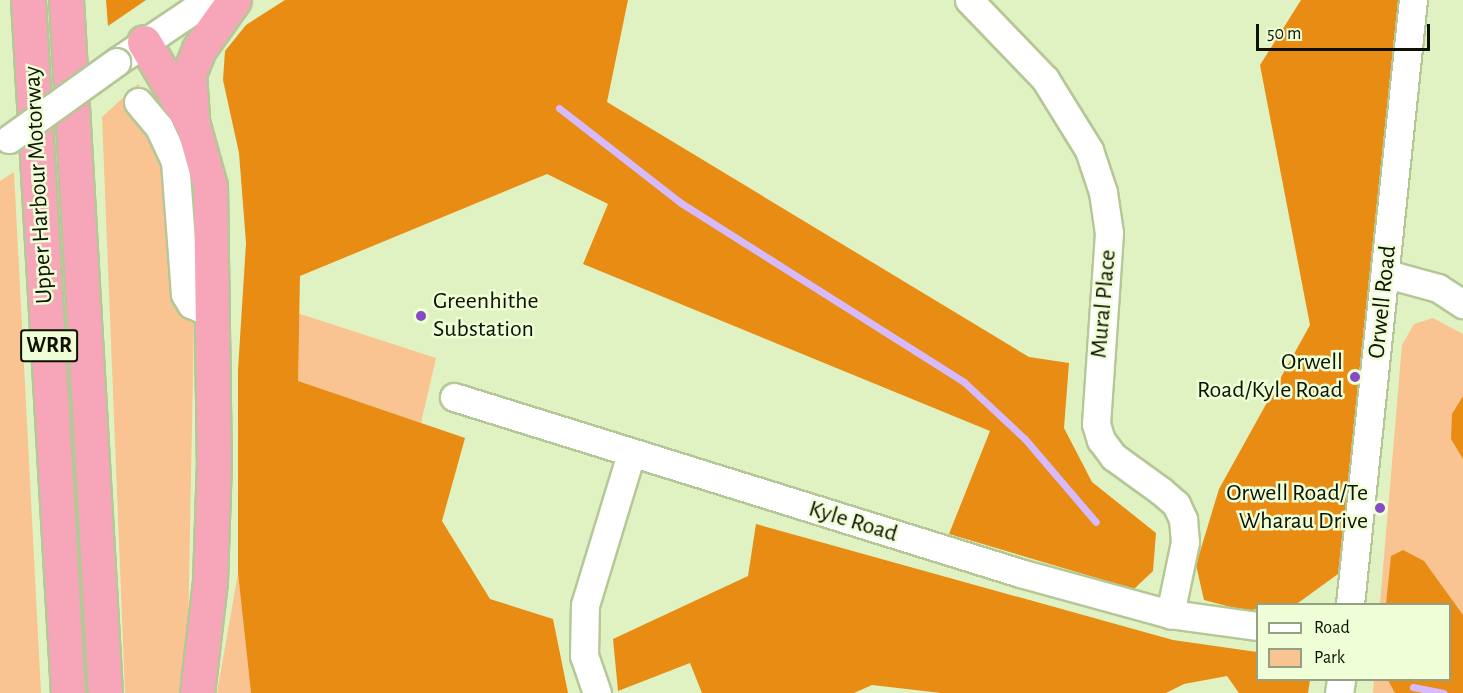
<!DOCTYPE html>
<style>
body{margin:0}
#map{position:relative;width:1463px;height:693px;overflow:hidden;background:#e0f2c1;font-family:"Alegreya Sans",sans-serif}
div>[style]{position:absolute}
.green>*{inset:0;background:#f9c392}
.forest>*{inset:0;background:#e98c13}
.stream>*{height:7px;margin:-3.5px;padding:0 3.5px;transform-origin:3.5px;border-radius:3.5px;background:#d6bafc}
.roads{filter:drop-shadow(2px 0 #b6c797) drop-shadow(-2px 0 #b6c797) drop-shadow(0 2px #b6c797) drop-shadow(0 -2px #b6c797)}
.minor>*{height:27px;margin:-13.5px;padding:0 13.5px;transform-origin:13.5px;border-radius:13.5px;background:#fff}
.highway>*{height:33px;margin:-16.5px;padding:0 16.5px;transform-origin:16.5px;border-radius:16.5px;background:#f7a6b9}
.bridges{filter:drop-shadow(2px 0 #b6c797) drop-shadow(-2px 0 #b6c797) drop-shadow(0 2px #b6c797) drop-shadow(0 -2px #b6c797)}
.minor-bridge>*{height:27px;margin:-13.5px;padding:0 13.5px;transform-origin:13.5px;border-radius:13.5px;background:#fff}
.dots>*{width:16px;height:16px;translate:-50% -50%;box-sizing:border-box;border:3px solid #effed6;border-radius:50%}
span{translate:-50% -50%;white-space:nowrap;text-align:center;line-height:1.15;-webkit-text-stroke:5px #effed6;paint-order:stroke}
.shield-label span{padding:2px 4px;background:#effed6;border:2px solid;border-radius:4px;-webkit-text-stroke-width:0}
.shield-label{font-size:22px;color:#0d1203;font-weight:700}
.street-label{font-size:24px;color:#0d1203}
.poi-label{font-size:24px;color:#0d1203}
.left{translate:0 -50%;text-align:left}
.right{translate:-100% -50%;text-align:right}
.legend{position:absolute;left:1256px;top:603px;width:195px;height:78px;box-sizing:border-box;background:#effed6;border:2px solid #95a082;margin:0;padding:8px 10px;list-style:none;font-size:18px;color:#0d1203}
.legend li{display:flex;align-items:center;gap:12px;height:30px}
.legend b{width:30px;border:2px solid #95a082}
.scale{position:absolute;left:1256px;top:24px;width:174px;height:27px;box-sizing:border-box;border:3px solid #0d1203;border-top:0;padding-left:8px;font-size:18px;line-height:21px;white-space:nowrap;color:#0d1203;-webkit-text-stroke:4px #effed6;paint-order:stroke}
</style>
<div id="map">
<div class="green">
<div style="clip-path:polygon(138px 84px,172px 132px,196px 212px,188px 637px,179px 693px,125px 693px,102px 117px)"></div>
<div style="clip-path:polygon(14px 172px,41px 693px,0 693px,0 181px)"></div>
<div style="clip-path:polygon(297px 313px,436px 358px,421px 423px,298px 382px)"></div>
<div style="clip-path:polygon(1433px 318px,1463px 334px,1463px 693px,1373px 693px,1374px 680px,1450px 680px,1450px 604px,1380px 604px,1402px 345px,1414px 324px)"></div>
<div style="clip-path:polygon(238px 573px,251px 693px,217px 693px)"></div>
</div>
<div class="forest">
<div style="clip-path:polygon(106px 0,146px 0,108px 26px)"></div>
<div style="clip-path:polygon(285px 0,628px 0,607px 102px,1029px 357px,1069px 363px,1064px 428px,1092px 482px,1156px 533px,1153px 571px,1134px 589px,949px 534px,990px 431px,583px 264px,608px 204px,547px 174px,300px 276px,298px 381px,465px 438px,442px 521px,490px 599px,553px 619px,568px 693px,251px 693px,238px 573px,238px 370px,246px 243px,239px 153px,223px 80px,225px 51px,246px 25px)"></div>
<div style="clip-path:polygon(1301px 0,1400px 0,1338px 574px,1298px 603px,1258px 604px,1257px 609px,1246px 611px,1204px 600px,1196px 565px,1219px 489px,1310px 325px,1260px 65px)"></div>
<div style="clip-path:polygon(1463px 396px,1463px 459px,1451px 439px,1452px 414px)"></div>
<div style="clip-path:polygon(756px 524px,1173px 640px,1257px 652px,1258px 680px,1310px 680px,1308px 693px,1239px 693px,1227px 676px,1184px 684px,1166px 693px,941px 693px,872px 685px,854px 693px,702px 693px,690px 663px,618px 691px,613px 639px,748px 576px)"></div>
<div style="clip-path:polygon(1403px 550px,1424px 561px,1463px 615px,1463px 693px,1395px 693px,1388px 680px,1450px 680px,1450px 604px,1386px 604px,1391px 556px)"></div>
</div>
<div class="stream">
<div style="left:559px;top:108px;width:155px;rotate:37.9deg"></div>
<div style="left:681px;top:203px;width:335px;rotate:32.3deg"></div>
<div style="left:964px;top:382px;width:83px;rotate:43.1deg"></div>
<div style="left:1025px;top:439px;width:109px;rotate:49.5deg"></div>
<div style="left:1413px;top:687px;width:31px;rotate:11deg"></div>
</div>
<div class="roads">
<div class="minor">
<div style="left:969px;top:0;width:110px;rotate:46.1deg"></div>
<div style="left:1045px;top:79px;width:84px;rotate:58.2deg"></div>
<div style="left:1089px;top:150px;width:44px;rotate:71.6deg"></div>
<div style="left:1103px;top:192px;width:41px;rotate:81.7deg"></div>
<div style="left:1109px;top:233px;width:191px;rotate:93.9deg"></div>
<div style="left:1096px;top:424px;width:17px;rotate:73deg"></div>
<div style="left:1101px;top:440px;width:21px;rotate:53deg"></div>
<div style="left:1114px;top:457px;width:58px;rotate:35.9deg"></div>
<div style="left:1161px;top:491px;width:20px;rotate:41deg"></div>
<div style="left:1176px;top:504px;width:17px;rotate:65deg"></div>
<div style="left:1183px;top:519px;width:23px;rotate:85deg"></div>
<div style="left:1185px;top:542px;width:74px;rotate:101.8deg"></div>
<div style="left:116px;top:62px;width:111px;rotate:-34deg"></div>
<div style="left:138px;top:102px;width:33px;rotate:50deg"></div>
<div style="left:159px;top:127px;width:38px;rotate:65deg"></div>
<div style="left:175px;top:161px;width:133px;rotate:85.7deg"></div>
<div style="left:185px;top:294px;width:12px;rotate:59deg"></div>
<div style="left:191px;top:304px;width:20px;rotate:24deg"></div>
<div style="left:1387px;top:274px;width:53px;rotate:15.4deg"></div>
<div style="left:1438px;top:288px;width:30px;rotate:33deg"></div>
<div style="left:454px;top:397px;width:593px;rotate:17.27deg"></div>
<div style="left:1020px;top:573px;width:156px;rotate:15.3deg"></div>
<div style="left:1170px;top:614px;width:89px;rotate:7.8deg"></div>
<div style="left:1350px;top:604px;width:607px;rotate:-84.05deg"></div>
<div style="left:597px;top:693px;width:39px;rotate:-109deg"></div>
<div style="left:584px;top:656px;width:51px;rotate:-88.9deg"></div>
<div style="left:585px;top:605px;width:158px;rotate:-73.1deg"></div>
<div style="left:1339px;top:693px;width:13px;rotate:-81deg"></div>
</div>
<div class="highway">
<div style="left:28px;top:0;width:694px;rotate:86.7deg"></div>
<div style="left:66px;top:0;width:694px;rotate:86.78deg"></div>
<div style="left:144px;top:42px;width:96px;rotate:59.4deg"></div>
<div style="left:193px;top:125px;width:63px;rotate:74.4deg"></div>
<div style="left:210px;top:186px;width:274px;rotate:89.2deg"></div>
<div style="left:214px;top:460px;width:121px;rotate:91.9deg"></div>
<div style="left:210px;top:581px;width:113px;rotate:96.6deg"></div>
<div style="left:192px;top:117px;width:43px;rotate:-94deg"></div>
<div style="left:189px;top:74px;width:27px;rotate:-68deg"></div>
<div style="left:199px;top:49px;width:60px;rotate:-54.5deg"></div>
</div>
</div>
<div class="bridges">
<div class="minor-bridge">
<div style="left:9px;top:139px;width:132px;rotate:-35.7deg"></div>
</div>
</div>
<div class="dots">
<div style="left:421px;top:316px;background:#864bc2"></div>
<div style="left:1355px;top:377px;background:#864bc2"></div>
<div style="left:1380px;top:508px;background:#864bc2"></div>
</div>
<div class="shield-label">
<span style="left:49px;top:346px">WRR</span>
</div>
<div class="street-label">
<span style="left:39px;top:185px;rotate:-93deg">Upper Harbour Motorway</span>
<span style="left:1383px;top:302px;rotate:-84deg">Orwell Road</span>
<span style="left:1104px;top:304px;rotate:-85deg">Mural Place</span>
<span style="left:853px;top:522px;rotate:17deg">Kyle Road</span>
</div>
<div class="poi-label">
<span class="left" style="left:433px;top:316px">Greenhithe<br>Substation</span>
<span class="right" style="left:1343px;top:377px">Orwell<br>Road/Kyle Road</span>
<span class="right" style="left:1368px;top:508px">Orwell Road/Te<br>Wharau Drive</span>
</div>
<ul class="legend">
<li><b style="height:8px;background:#fff"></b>Road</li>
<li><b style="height:16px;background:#f9c392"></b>Park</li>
</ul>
<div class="scale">50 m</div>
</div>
